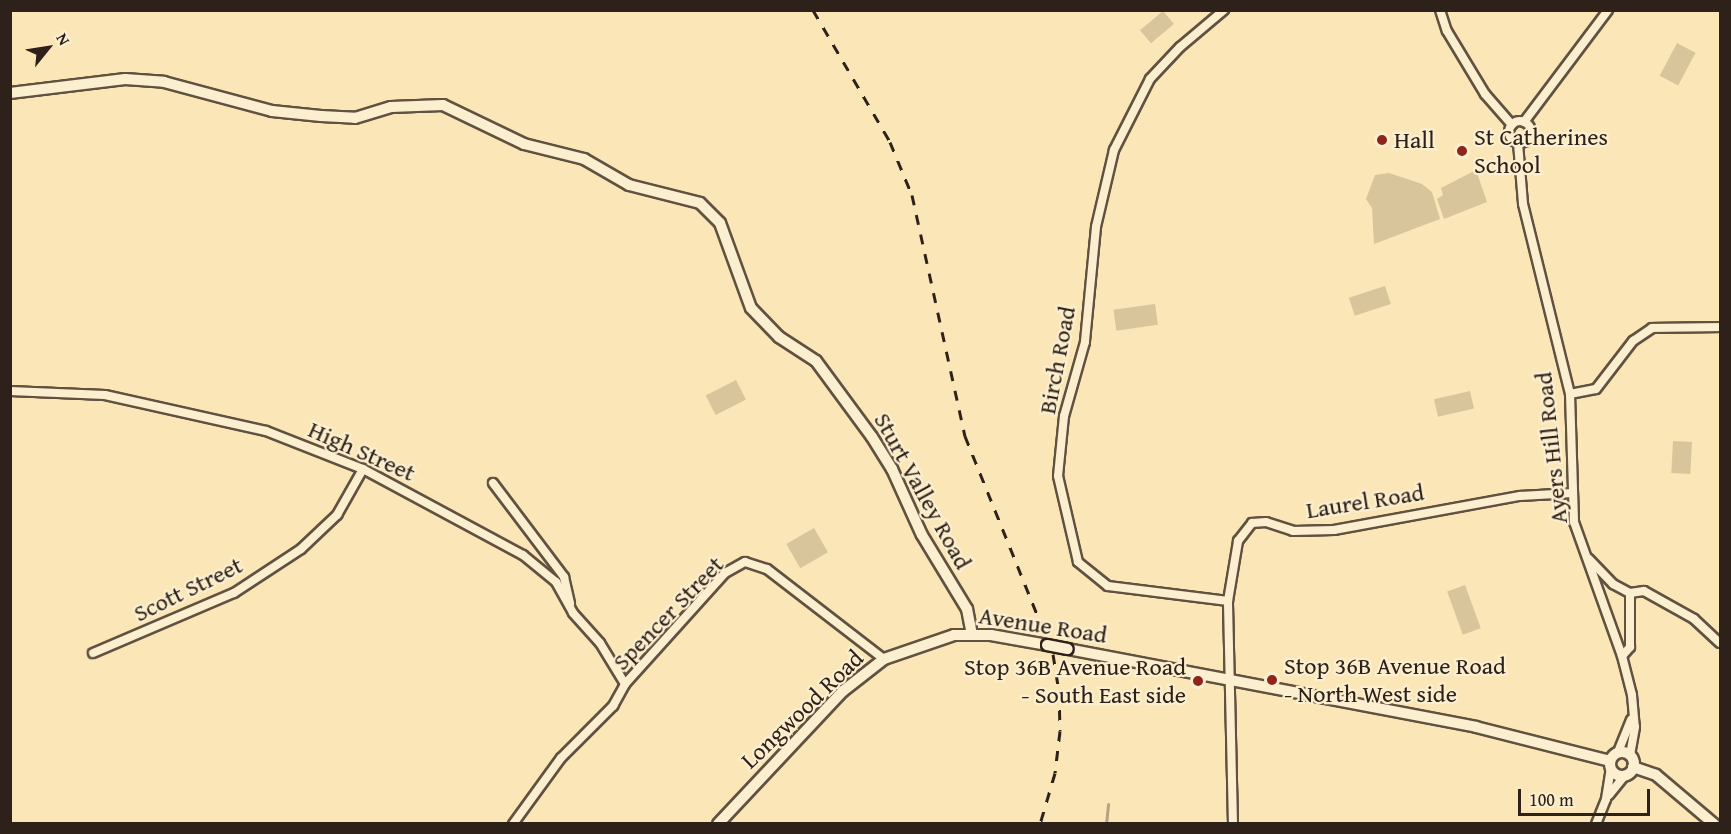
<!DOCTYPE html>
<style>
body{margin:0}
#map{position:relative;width:1731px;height:834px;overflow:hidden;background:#fbe6b7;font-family:"Gentium Book Plus",serif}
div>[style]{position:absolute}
.green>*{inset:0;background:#d8c59c;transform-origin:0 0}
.stream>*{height:3px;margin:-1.5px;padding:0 1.5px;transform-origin:1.5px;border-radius:1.5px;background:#b5a381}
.roads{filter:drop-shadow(2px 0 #615240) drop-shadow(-2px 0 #615240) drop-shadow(0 2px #615240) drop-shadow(0 -2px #615240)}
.street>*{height:8px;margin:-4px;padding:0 4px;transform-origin:4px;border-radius:4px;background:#fcefd0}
.street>.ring{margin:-4px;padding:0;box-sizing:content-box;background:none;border:8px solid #fcefd0;border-radius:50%}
.secondary>*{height:10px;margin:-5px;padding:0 5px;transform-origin:5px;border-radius:5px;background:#fcefd0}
.secondary>.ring{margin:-5px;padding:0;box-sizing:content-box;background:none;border:10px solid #fcefd0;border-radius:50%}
.rail>*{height:3px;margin-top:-1.5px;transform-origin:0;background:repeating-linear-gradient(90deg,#2e2119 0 10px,transparent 0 20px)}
.bridges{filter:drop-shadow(2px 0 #2e2119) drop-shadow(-2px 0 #2e2119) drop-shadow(0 2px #2e2119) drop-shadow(0 -2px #2e2119)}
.secondary-bridge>*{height:10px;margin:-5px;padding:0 5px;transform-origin:5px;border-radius:5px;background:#fcefd0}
.dots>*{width:16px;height:16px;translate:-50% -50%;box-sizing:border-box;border:3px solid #fcefd0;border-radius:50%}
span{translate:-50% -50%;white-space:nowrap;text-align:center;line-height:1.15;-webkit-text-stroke:4.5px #fcefd0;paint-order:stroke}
.poi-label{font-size:24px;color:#2e2119}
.left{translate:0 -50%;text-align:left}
.right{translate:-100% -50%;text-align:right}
.street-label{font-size:24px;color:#2e2119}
.frame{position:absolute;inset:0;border:12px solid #2e2119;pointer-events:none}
.north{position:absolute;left:18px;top:18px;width:60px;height:60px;-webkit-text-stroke:4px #fcefd0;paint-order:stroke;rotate:60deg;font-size:16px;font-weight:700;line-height:24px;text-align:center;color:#2e2119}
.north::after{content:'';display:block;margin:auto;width:21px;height:27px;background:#2e2119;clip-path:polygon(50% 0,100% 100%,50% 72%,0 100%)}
.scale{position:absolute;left:1518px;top:789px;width:132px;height:27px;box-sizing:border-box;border:3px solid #2e2119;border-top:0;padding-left:8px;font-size:18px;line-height:21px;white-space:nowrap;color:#2e2119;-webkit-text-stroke:4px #fcefd0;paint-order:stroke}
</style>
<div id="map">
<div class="green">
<div style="left:1163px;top:11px;width:17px;height:30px;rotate:50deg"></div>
<div style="left:1677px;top:43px;width:21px;height:37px;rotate:28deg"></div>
<div style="clip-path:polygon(1476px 170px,1487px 202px,1444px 219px,1437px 199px,1443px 195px,1441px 188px)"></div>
<div style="clip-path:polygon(1389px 173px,1422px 184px,1432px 192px,1440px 219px,1374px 244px,1372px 208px,1366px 199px,1375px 175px)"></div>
<div style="left:1385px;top:286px;width:19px;height:38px;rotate:72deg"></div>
<div style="left:1155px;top:304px;width:21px;height:42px;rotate:82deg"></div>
<div style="left:736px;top:380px;width:22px;height:34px;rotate:63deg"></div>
<div style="left:1470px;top:391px;width:18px;height:37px;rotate:77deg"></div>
<div style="left:1673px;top:441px;width:19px;height:32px;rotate:3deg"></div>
<div style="left:814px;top:528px;width:28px;height:32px;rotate:60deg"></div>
<div style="left:1465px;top:585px;width:46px;height:19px;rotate:70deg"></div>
</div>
<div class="stream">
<div style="left:1106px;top:824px;width:20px;rotate:-84deg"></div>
</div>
<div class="roads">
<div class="street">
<div style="left:1224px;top:10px;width:57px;rotate:139.9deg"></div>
<div style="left:1180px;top:47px;width:44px;rotate:133.2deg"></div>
<div style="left:1150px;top:79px;width:80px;rotate:116.9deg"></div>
<div style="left:1114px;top:150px;width:79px;rotate:103.2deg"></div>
<div style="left:1096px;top:227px;width:116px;rotate:95.5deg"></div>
<div style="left:1085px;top:342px;width:77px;rotate:105.8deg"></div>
<div style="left:1064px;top:416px;width:60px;rotate:95.7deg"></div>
<div style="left:1058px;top:476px;width:88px;rotate:76.9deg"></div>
<div style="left:1078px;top:562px;width:38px;rotate:39deg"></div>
<div style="left:1108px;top:586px;width:121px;rotate:7.1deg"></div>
<div style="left:1440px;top:10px;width:22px;rotate:72deg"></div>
<div style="left:1447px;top:31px;width:74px;rotate:58.9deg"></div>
<div style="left:1485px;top:94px;width:41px;rotate:48.9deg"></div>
<div class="ring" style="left:1509px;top:121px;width:14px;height:14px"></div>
<div style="left:1524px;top:122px;width:140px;rotate:-53.1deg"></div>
<div style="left:1518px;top:143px;width:61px;rotate:85.3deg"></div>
<div style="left:1523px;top:204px;width:196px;rotate:76.1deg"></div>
<div style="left:1570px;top:394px;width:128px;rotate:88.2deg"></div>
<div style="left:1574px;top:522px;width:142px;rotate:70.3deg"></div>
<div style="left:1622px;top:656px;width:40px;rotate:75.6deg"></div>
<div style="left:1632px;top:695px;width:32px;rotate:85deg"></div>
<div style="left:1635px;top:727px;width:28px;rotate:100deg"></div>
<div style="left:10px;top:391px;width:95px;rotate:2.4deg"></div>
<div style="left:105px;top:395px;width:165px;rotate:12.6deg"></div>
<div style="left:266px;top:431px;width:104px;rotate:21.4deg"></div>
<div style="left:363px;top:469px;width:182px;rotate:28.3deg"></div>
<div style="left:523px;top:555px;width:43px;rotate:39.3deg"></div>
<div style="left:556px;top:582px;width:35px;rotate:61deg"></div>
<div style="left:573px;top:613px;width:40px;rotate:48deg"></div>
<div style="left:600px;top:643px;width:48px;rotate:58.6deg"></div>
<div style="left:1570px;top:394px;width:26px;rotate:-11deg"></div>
<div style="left:1596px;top:389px;width:61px;rotate:-52.4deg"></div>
<div style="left:1633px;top:341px;width:23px;rotate:-34deg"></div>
<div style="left:1652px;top:328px;width:68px;rotate:-0.8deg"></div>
<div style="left:493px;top:483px;width:118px;rotate:52.9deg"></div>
<div style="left:564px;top:577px;width:27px;rotate:77deg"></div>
<div style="left:1589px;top:559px;width:35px;rotate:46deg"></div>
<div style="left:1613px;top:584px;width:19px;rotate:28deg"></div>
<div style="left:93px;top:653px;width:153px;rotate:-23.1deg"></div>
<div style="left:234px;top:593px;width:80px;rotate:-33.3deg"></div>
<div style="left:301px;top:549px;width:50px;rotate:-43.4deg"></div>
<div style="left:337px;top:515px;width:53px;rotate:-60.5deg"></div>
<div style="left:1622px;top:656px;width:12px;rotate:-48deg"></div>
<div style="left:1630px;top:647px;width:54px;rotate:-90deg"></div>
<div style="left:1630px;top:593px;width:14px;rotate:-8deg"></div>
<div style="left:1644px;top:591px;width:57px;rotate:29.2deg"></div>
<div style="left:1694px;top:619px;width:35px;rotate:43deg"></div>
<div style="left:1618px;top:752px;width:35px;rotate:-68deg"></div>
<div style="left:1609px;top:795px;width:26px;rotate:-51deg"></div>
<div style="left:513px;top:824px;width:82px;rotate:-54deg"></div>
<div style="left:561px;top:758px;width:74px;rotate:-45deg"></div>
<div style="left:613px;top:706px;width:25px;rotate:-61deg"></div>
<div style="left:625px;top:684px;width:149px;rotate:-48deg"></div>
<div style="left:725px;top:573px;width:23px;rotate:-29deg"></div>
<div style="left:745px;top:562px;width:23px;rotate:18deg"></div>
<div style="left:767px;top:569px;width:148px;rotate:37.6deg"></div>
<div style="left:1233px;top:824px;width:223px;rotate:-91.3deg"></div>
<div style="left:1228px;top:601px;width:61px;rotate:-80.5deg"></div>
<div style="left:1238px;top:541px;width:23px;rotate:-52deg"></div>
<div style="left:1252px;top:523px;width:14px;rotate:-4deg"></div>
<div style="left:1266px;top:522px;width:28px;rotate:18deg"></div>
<div style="left:1293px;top:531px;width:41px;rotate:-1.4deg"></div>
<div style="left:1334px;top:530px;width:189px;rotate:-10.4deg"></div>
<div style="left:1520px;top:496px;width:53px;rotate:-3.2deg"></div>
<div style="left:1596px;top:824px;width:27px;rotate:-68deg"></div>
<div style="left:1606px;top:799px;width:30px;rotate:-81deg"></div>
</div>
<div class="secondary">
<div style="left:10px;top:93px;width:116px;rotate:-6.9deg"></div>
<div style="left:125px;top:79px;width:39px;rotate:4deg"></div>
<div style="left:164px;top:82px;width:112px;rotate:15deg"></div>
<div style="left:272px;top:111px;width:49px;rotate:5.8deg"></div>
<div style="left:321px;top:116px;width:34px;rotate:3deg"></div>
<div style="left:355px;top:118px;width:38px;rotate:-17deg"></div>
<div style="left:391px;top:107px;width:52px;rotate:-2.2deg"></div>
<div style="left:443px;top:105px;width:90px;rotate:25.7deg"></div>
<div style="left:524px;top:144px;width:62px;rotate:14deg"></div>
<div style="left:584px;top:159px;width:52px;rotate:30deg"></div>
<div style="left:629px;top:185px;width:73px;rotate:14.2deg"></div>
<div style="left:700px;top:203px;width:28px;rotate:45deg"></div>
<div style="left:720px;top:223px;width:90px;rotate:70deg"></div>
<div style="left:751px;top:308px;width:40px;rotate:46deg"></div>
<div style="left:779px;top:337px;width:44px;rotate:33deg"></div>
<div style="left:816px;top:361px;width:94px;rotate:53.6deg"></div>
<div style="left:872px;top:437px;width:38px;rotate:58deg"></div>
<div style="left:892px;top:469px;width:72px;rotate:65.6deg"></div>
<div style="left:922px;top:535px;width:87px;rotate:58.7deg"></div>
<div style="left:967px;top:609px;width:25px;rotate:79deg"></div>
<div style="left:1068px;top:649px;width:415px;rotate:10.8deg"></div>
<div style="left:1476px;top:727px;width:138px;rotate:14.2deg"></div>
<div class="ring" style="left:1610px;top:752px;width:14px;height:14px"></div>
<div style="left:1633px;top:767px;width:24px;rotate:19deg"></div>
<div style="left:1656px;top:775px;width:76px;rotate:40.2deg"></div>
<div style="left:718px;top:824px;width:183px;rotate:-46.8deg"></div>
<div style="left:843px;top:691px;width:52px;rotate:-38deg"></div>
<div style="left:884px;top:659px;width:74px;rotate:-18.9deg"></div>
<div style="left:954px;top:635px;width:37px"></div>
<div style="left:991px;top:635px;width:57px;rotate:10.1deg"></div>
</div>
</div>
<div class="rail">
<div style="left:813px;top:10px;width:153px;rotate:59.7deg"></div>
<div style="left:890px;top:142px;width:57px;rotate:67.5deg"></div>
<div style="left:912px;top:195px;width:247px;rotate:77.6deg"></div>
<div style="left:965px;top:436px;width:235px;rotate:68deg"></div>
<div style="left:1053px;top:654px;width:36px;rotate:81deg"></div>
<div style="left:1059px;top:690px;width:41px;rotate:88.6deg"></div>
<div style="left:1060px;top:731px;width:42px;rotate:96.8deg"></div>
<div style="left:1055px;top:773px;width:53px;rotate:106.4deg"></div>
</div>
<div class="bridges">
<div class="secondary-bridge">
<div style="left:1047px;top:645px;width:21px;rotate:11deg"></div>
</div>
</div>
<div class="dots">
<div style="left:1382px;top:140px;background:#8f2418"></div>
<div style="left:1462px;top:151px;background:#8f2418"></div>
<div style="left:1272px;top:680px;background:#8f2418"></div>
<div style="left:1198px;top:681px;background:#8f2418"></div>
</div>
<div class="poi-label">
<span class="left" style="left:1474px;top:151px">St Catherines<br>School</span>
<span class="left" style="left:1394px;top:140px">Hall</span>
<span class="left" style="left:1284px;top:680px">Stop 36B Avenue Road<br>- North West side</span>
<span class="right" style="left:1186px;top:681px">Stop 36B Avenue Road<br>- South East side</span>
</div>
<div class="street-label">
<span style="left:1057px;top:360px;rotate:-79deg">Birch Road</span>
<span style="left:1551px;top:448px;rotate:-96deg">Ayers Hill Road</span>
<span style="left:362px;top:451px;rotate:24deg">High Street</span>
<span style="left:923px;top:491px;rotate:61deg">Sturt Valley Road</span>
<span style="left:1365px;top:501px;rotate:-9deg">Laurel Road</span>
<span style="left:188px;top:589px;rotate:-26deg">Scott Street</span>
<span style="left:668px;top:613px;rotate:-46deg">Spencer Street</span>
<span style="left:1043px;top:625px;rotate:9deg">Avenue Road</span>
<span style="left:802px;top:709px;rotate:-44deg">Longwood Road</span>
</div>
<div class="frame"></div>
<div class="north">N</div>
<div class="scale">100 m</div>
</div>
